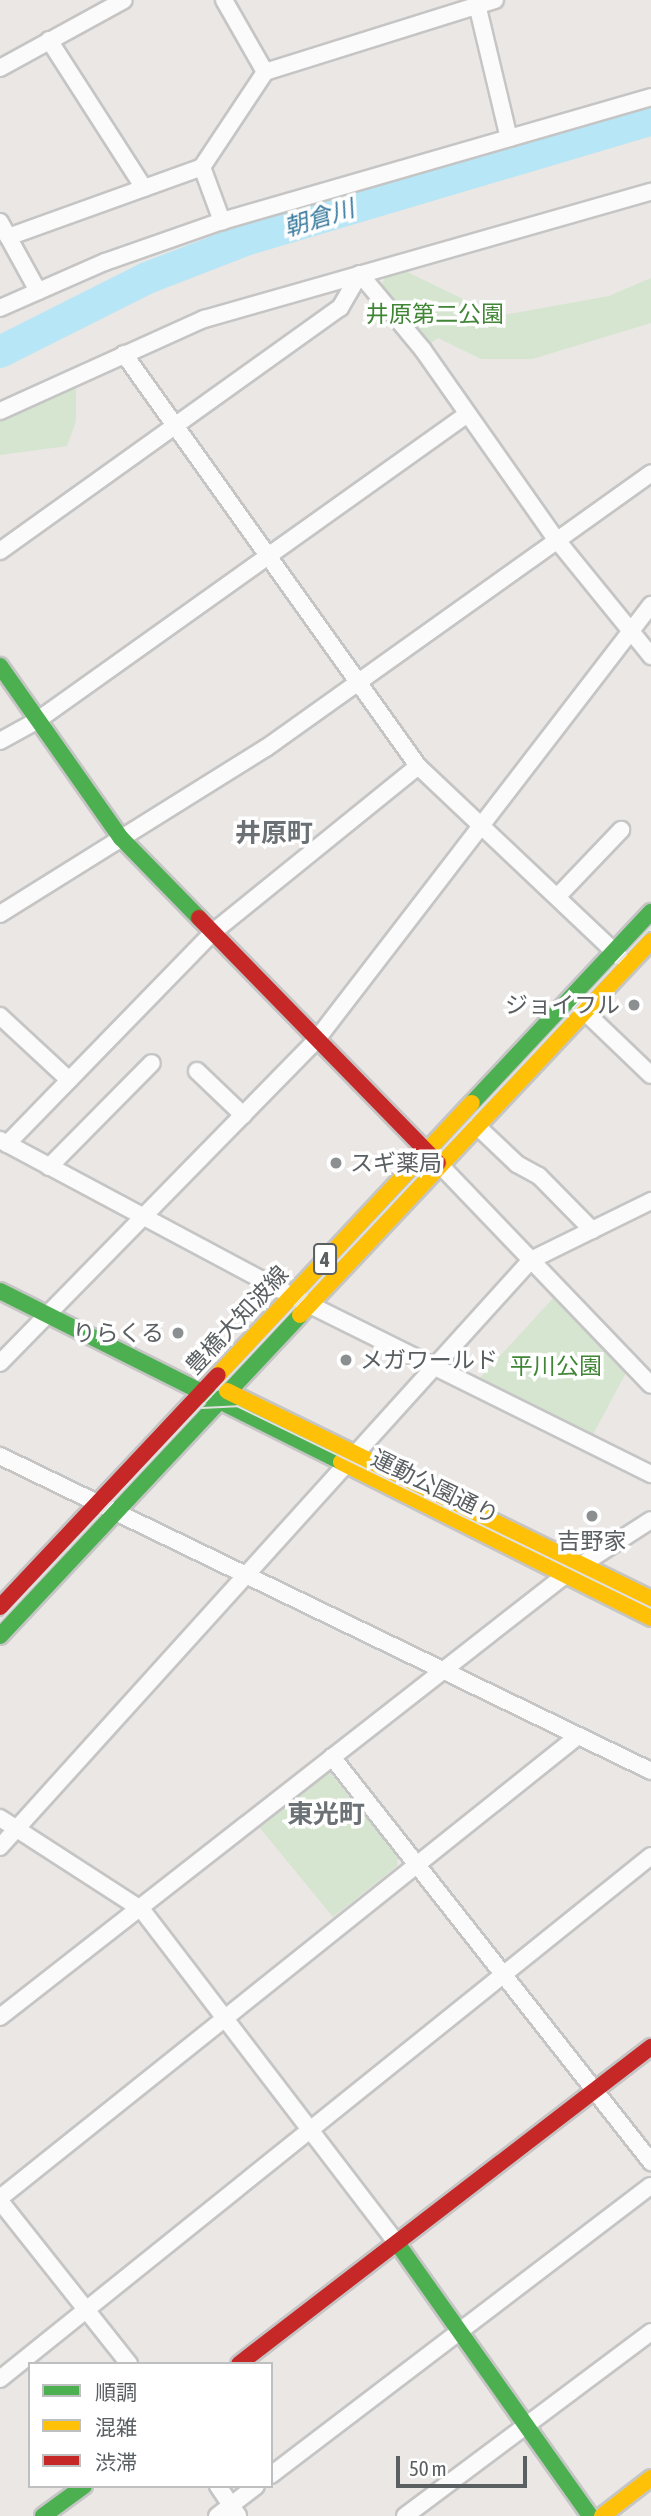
<!DOCTYPE html>
<meta charset="utf-8">
<style>
body{margin:0}
#map{position:relative;width:651px;height:2516px;overflow:hidden;background:#eae7e4;font-family:"Asap Condensed","Noto Sans JP",sans-serif}
div>[style]{position:absolute}
.green>*{inset:0;background:#d6e5cf}
.river>*{height:32px;margin:-16px;padding:0 16px;transform-origin:16px;border-radius:16px;background:#b7e6f6}
.roads{filter:drop-shadow(2px 0 #c5c5c5) drop-shadow(-2px 0 #c5c5c5) drop-shadow(0 2px #c5c5c5) drop-shadow(0 -2px #c5c5c5)}
.street>*{height:16px;margin:-8px;padding:0 8px;transform-origin:8px;border-radius:8px;background:#fcfbfb}
.fast>*{height:16px;margin:-8px;padding:0 8px;transform-origin:8px;border-radius:8px;background:#4caf50}
.slow>*{height:16px;margin:-8px;padding:0 8px;transform-origin:8px;border-radius:8px;background:#ffc107}
.jam>*{height:16px;margin:-8px;padding:0 8px;transform-origin:8px;border-radius:8px;background:#c62828}
.tram>*{height:2px;margin:-1px;padding:0 1px;transform-origin:1px;border-radius:1px;background:#e1e1e1}
.dots>*{width:19px;height:19px;translate:-50% -50%;box-sizing:border-box;border:4px solid #fff;border-radius:50%}
span{translate:-50% -50%;white-space:nowrap;text-align:center;line-height:1.15;-webkit-text-stroke:7px #fff;paint-order:stroke}
.shield-label span{padding:2px 5px;background:#fff;border:2px solid;border-radius:5px;-webkit-text-stroke-width:0}
.shield-label{font-size:21px;color:#5a5f62;font-weight:700}
.park-label{font-size:23px;color:#418536}
.poi-label{font-size:23px;color:#5a5f62}
.right{translate:-100% -50%;text-align:right}
.left{translate:0 -50%;text-align:left}
.street-label{font-size:23px;color:#5a5f62}
.water-label{font-size:24px;color:#3a7b9d;font-style:italic}
.quarter-label{font-size:26px;color:#6b7174;font-weight:700}
.legend{position:absolute;left:28px;top:2362px;width:245px;height:126px;box-sizing:border-box;background:#fff;border:2px solid #bdbfc0;margin:0;padding:9px 12px;list-style:none;font-size:21px;color:#5a5f62}
.legend li{display:flex;align-items:center;gap:14px;height:35px}
.legend b{width:35px;border:2px solid #bdbfc0}
.scale{position:absolute;left:396px;top:2456px;width:131px;height:32px;box-sizing:border-box;border:4px solid #5a5f62;border-top:0;padding-left:9px;font-size:21px;line-height:24px;white-space:nowrap;color:#5a5f62;-webkit-text-stroke:5px #fff;paint-order:stroke}
</style>
<div id="map">
<div class="green">
<div style="clip-path:polygon(405px 271px,498px 316px,609px 296px,651px 278px,651px 323px,532px 359px,481px 359px,438px 338px,428px 345px,381px 285px,386px 276px)"></div>
<div style="clip-path:polygon(76px 386px,76px 421px,67px 446px,0 455px,0 415px)"></div>
<div style="clip-path:polygon(555px 1296px,627px 1371px,591px 1438px,478px 1380px)"></div>
<div style="clip-path:polygon(322px 1770px,330px 1773px,398px 1857px,397px 1866px,333px 1917px,255px 1822px)"></div>
</div>
<div class="river">
<div style="left:0;top:352px;width:165px;rotate:-26.7deg"></div>
<div style="left:147px;top:278px;width:108px;rotate:-21.1deg"></div>
<div style="left:248px;top:239px;width:420px;rotate:-16.5deg"></div>
</div>
<div class="roads">
<div class="street">
<div style="left:224px;top:0;width:83px;rotate:60.3deg"></div>
<div style="left:476px;top:0;width:142px;rotate:76.6deg"></div>
<div style="left:49px;top:40px;width:176px;rotate:57.3deg"></div>
<div style="left:0;top:68px;width:141px;rotate:-28.7deg"></div>
<div style="left:202px;top:167px;width:58px;rotate:69.7deg"></div>
<div style="left:0;top:222px;width:79px;rotate:61.2deg"></div>
<div style="left:8px;top:237px;width:206px;rotate:-19.8deg"></div>
<div style="left:202px;top:167px;width:114px;rotate:-56.4deg"></div>
<div style="left:265px;top:72px;width:241px;rotate:-17.4deg"></div>
<div style="left:0;top:308px;width:115px;rotate:-23.7deg"></div>
<div style="left:105px;top:262px;width:124px;rotate:-19.3deg"></div>
<div style="left:222px;top:221px;width:447px;rotate:-16.1deg"></div>
<div style="left:124px;top:354px;width:506px;rotate:54.49deg"></div>
<div style="left:418px;top:766px;width:277px;rotate:43.4deg"></div>
<div style="left:0;top:411px;width:224px;rotate:-24.3deg"></div>
<div style="left:204px;top:319px;width:465px;rotate:-15.9deg"></div>
<div style="left:0;top:551px;width:418px;rotate:-35.6deg"></div>
<div style="left:340px;top:308px;width:39px;rotate:-60deg"></div>
<div style="left:360px;top:274px;width:99px;rotate:50.3deg"></div>
<div style="left:423px;top:350px;width:231px;rotate:54.9deg"></div>
<div style="left:556px;top:539px;width:151px;rotate:50.9deg"></div>
<div style="left:0;top:741px;width:43px;rotate:-28.9deg"></div>
<div style="left:38px;top:720px;width:526px;rotate:-35.47deg"></div>
<div style="left:557px;top:897px;width:93px;rotate:-46.3deg"></div>
<div style="left:0;top:914px;width:314px;rotate:-32deg"></div>
<div style="left:266px;top:748px;width:473px;rotate:-35.5deg"></div>
<div style="left:580px;top:1007px;width:98px;rotate:43.8deg"></div>
<div style="left:0;top:1016px;width:94px;rotate:42.8deg"></div>
<div style="left:197px;top:1071px;width:64px;rotate:43.7deg"></div>
<div style="left:477px;top:1126px;width:55px;rotate:43.5deg"></div>
<div style="left:517px;top:1164px;width:25px;rotate:29deg"></div>
<div style="left:539px;top:1176px;width:76px;rotate:45.5deg"></div>
<div style="left:0;top:1140px;width:329px;rotate:28.1deg"></div>
<div style="left:290px;top:1295px;width:403px;rotate:26.4deg"></div>
<div style="left:7px;top:1144px;width:294px;rotate:-45.8deg"></div>
<div style="left:212px;top:933px;width:265px;rotate:-39deg"></div>
<div style="left:441px;top:1166px;width:303px;rotate:46.2deg"></div>
<div style="left:49px;top:1167px;width:146px;rotate:-45.3deg"></div>
<div style="left:0;top:1363px;width:453px;rotate:-45.6deg"></div>
<div style="left:317px;top:1039px;width:548px;rotate:-52.42deg"></div>
<div style="left:0;top:1456px;width:723px;rotate:25.82deg"></div>
<div style="left:332px;top:1757px;width:516px;rotate:51.77deg"></div>
<div style="left:0;top:1818px;width:169px;rotate:32.9deg"></div>
<div style="left:142px;top:1910px;width:419px;rotate:52.6deg"></div>
<div style="left:0;top:1847px;width:792px;rotate:-47.87deg"></div>
<div style="left:531px;top:1260px;width:134px;rotate:-26.2deg"></div>
<div style="left:0;top:2017px;width:716px;rotate:-38.02deg"></div>
<div style="left:564px;top:1576px;width:103px;rotate:-32.8deg"></div>
<div style="left:0;top:2198px;width:740px;rotate:-38.64deg"></div>
<div style="left:0;top:2201px;width:208px;rotate:51.6deg"></div>
<div style="left:0;top:2379px;width:835px;rotate:-38.78deg"></div>
<div style="left:271px;top:2475px;width:477px;rotate:-37.3deg"></div>
<div style="left:218px;top:2486px;width:36px;rotate:56deg"></div>
<div style="left:217px;top:2516px;width:49px;rotate:-37.6deg"></div>
<div style="left:405px;top:2516px;width:307px;rotate:-36.8deg"></div>
</div>
<div class="fast">
<div style="left:0;top:666px;width:210px;rotate:54.9deg"></div>
<div style="left:121px;top:838px;width:112px;rotate:45.7deg"></div>
<div style="left:472px;top:1103px;width:262px;rotate:-46.9deg"></div>
<div style="left:0;top:1291px;width:381px;rotate:26.6deg"></div>
<div style="left:0;top:1636px;width:439px;rotate:-46.9deg"></div>
<div style="left:397px;top:2243px;width:334px;rotate:54.7deg"></div>
<div style="left:43px;top:2516px;width:51px;rotate:-36.2deg"></div>
</div>
<div class="slow">
<div style="left:300px;top:1315px;width:513px;rotate:-46.82deg"></div>
<div style="left:218px;top:1375px;width:372px;rotate:-47deg"></div>
<div style="left:227px;top:1391px;width:472px;rotate:26.1deg"></div>
<div style="left:341px;top:1462px;width:347px;rotate:26.7deg"></div>
<div style="left:602px;top:2516px;width:62px;rotate:-37.8deg"></div>
</div>
<div class="jam">
<div style="left:199px;top:918px;width:342px;rotate:45.7deg"></div>
<div style="left:0;top:1607px;width:318px;rotate:-46.8deg"></div>
<div style="left:239px;top:2364px;width:520px;rotate:-37.58deg"></div>
</div>
</div>
<div class="tram">
<div style="left:202px;top:1408px;width:35px;rotate:-3deg"></div>
<div style="left:237px;top:1406px;width:461px;rotate:26deg"></div>
<div style="left:0;top:1621px;width:952px;rotate:-46.83deg"></div>
</div>
<div class="dots">
<div style="left:634px;top:1005px;background:#8c8f90"></div>
<div style="left:336px;top:1163px;background:#8c8f90"></div>
<div style="left:178px;top:1333px;background:#8c8f90"></div>
<div style="left:346px;top:1360px;background:#8c8f90"></div>
<div style="left:592px;top:1516px;background:#8c8f90"></div>
</div>
<div class="shield-label">
<span style="left:325px;top:1259px">4</span>
</div>
<div class="park-label">
<span style="left:435px;top:314px">井原第二公園</span>
<span style="left:556px;top:1366px">平川公園</span>
</div>
<div class="poi-label">
<span class="right" style="left:620px;top:1005px">ジョイフル</span>
<span class="left" style="left:350px;top:1163px">スギ薬局</span>
<span class="right" style="left:164px;top:1333px">りらくる</span>
<span class="left" style="left:360px;top:1360px">メガワールド</span>
<span style="left:592px;top:1541px">吉野家</span>
</div>
<div class="street-label">
<span style="left:237px;top:1320px;rotate:-47deg">豊橋大知波線</span>
<span style="left:435px;top:1487px;rotate:26deg">運動公園通り</span>
</div>
<div class="water-label">
<span style="left:319px;top:218px;rotate:-17deg">朝倉川</span>
</div>
<div class="quarter-label">
<span style="left:274px;top:834px">井原町</span>
<span style="left:326px;top:1815px">東光町</span>
</div>
<ul class="legend">
<li><b style="height:9px;background:#4caf50"></b>順調</li>
<li><b style="height:9px;background:#ffc107"></b>混雑</li>
<li><b style="height:9px;background:#c62828"></b>渋滞</li>
</ul>
<div class="scale">50 m</div>
</div>
